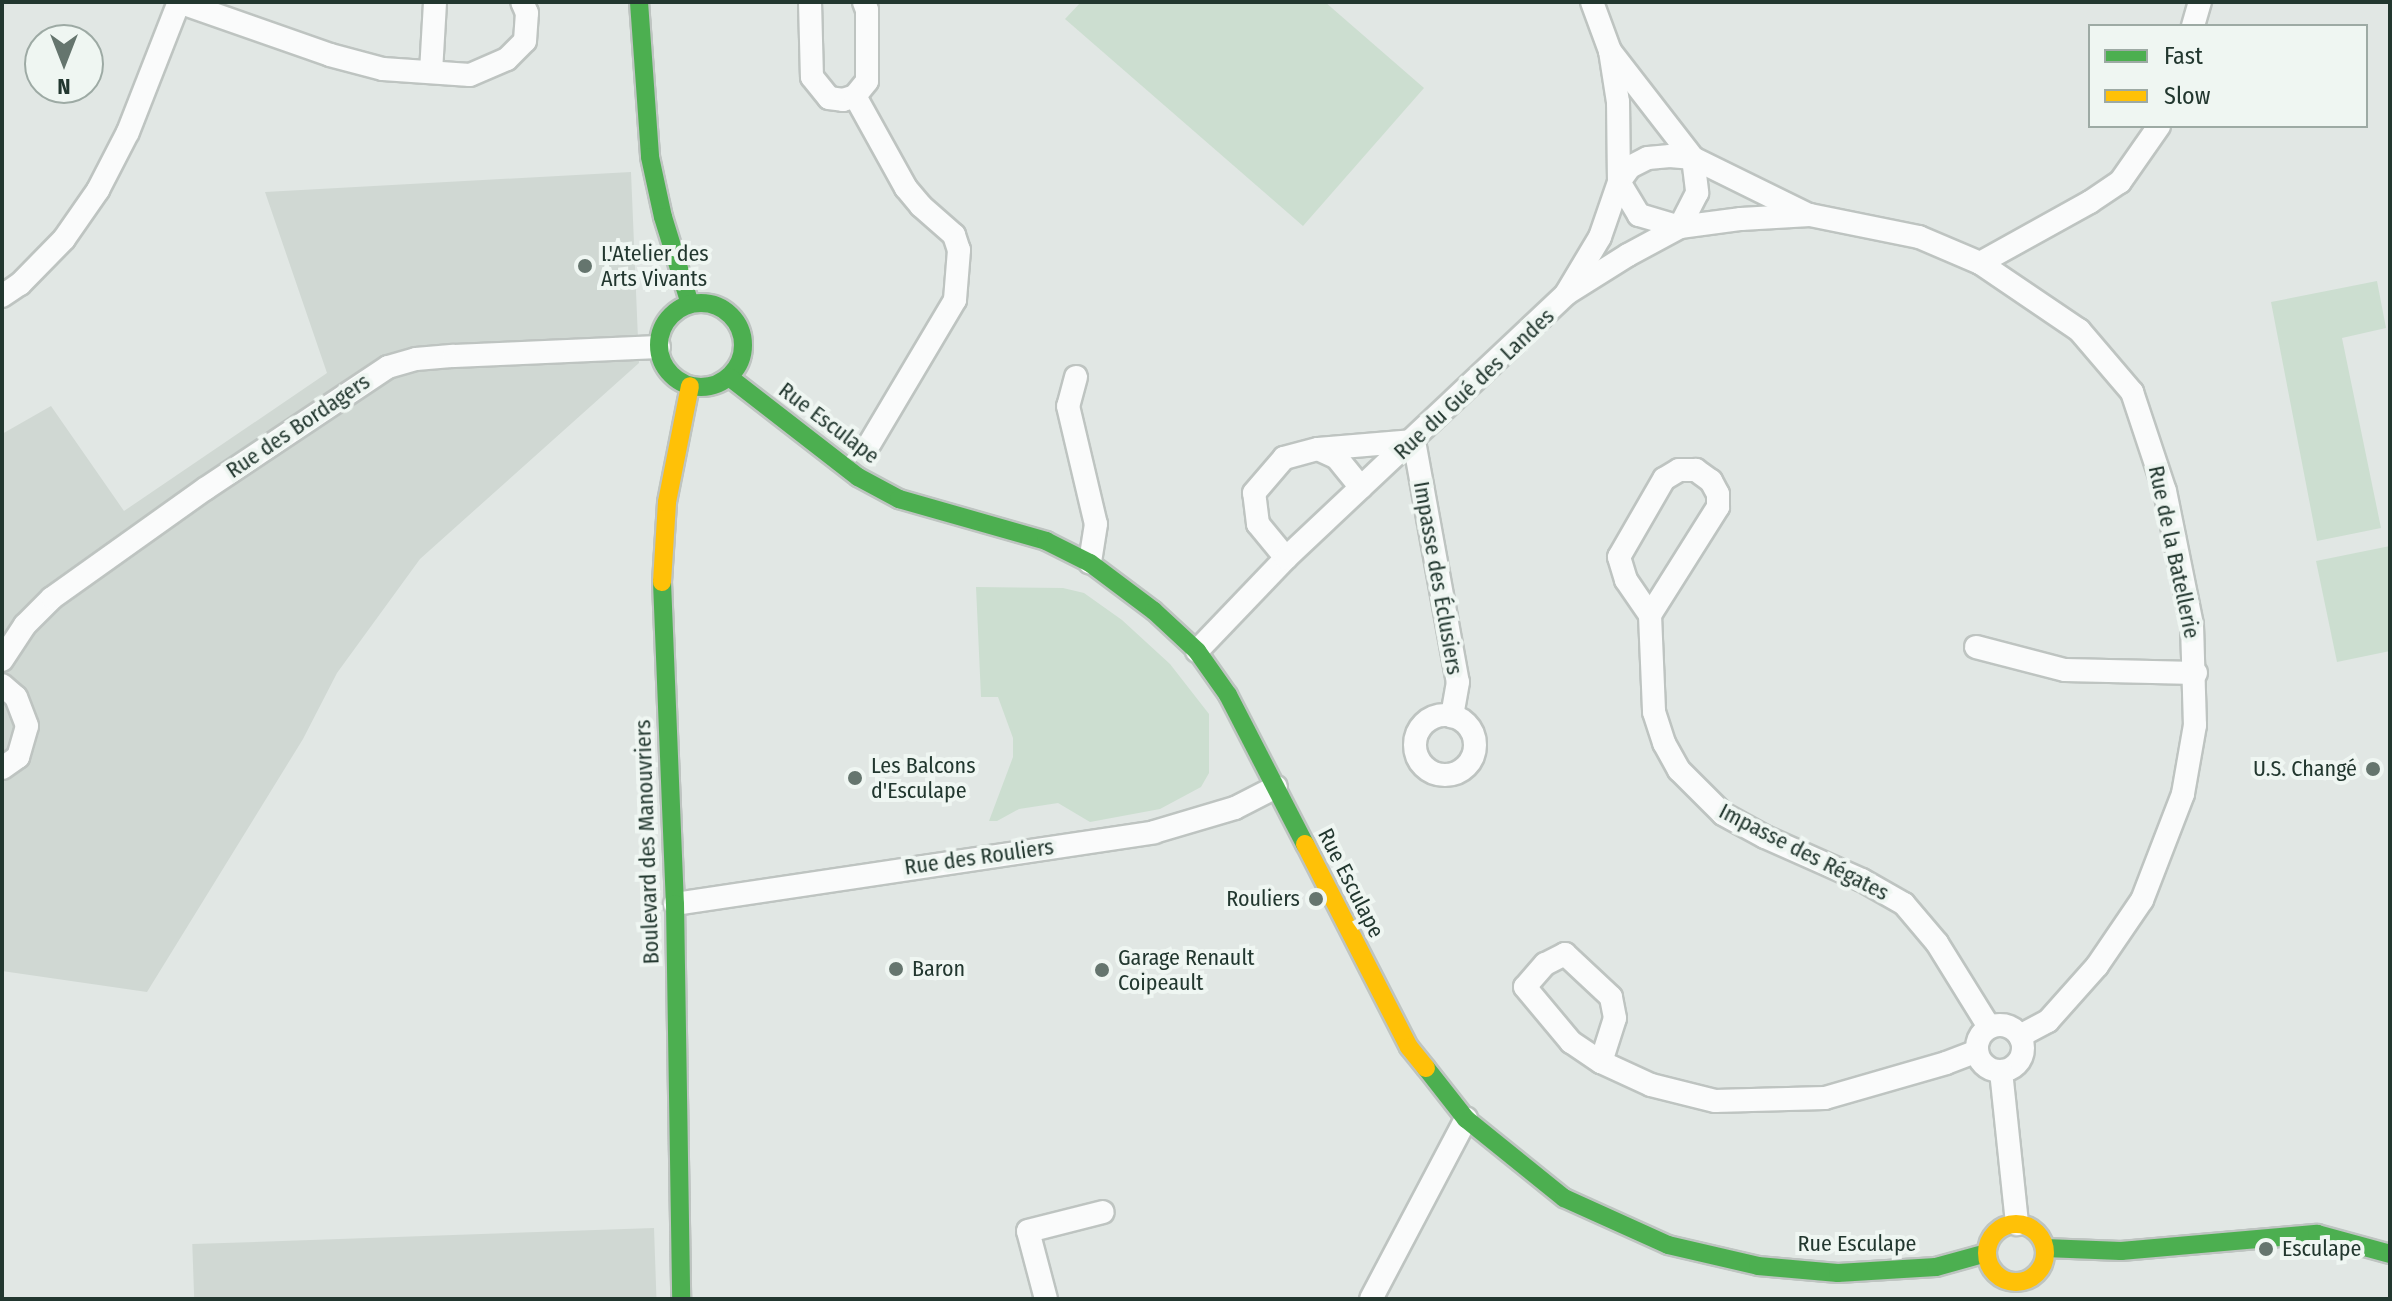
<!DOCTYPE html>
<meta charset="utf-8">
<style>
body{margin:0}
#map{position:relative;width:2392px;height:1301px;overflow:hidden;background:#e1e7e4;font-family:"Fira Sans Condensed",sans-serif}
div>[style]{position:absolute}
.built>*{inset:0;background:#d0d8d3;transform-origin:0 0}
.green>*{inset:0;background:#ccded0}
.roads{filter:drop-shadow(2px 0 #bec4c1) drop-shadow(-2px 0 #bec4c1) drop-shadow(0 2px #bec4c1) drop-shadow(0 -2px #bec4c1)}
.street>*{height:22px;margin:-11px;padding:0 11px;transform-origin:11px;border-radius:11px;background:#fafbfb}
.street>.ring{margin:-11px;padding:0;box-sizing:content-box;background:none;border:22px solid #fafbfb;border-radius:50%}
.fast>*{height:18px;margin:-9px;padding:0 9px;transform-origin:9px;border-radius:9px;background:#4caf50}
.fast>.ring{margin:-9px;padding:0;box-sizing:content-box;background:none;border:18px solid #4caf50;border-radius:50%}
.slow>*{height:18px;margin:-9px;padding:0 9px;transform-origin:9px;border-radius:9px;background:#ffc107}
.slow>.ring{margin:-9px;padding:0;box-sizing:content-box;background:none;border:18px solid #ffc107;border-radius:50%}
.dots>*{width:22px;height:22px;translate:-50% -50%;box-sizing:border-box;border:4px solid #eff6f2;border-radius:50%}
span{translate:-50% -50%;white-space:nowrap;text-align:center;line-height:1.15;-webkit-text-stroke:8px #eff6f2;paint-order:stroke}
.poi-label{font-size:22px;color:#22372f}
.left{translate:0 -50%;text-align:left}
.right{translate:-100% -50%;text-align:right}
.street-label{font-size:22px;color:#22372f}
.frame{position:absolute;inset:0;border:4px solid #22372f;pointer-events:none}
.legend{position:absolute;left:2088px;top:24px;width:280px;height:104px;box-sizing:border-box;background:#eff6f2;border:2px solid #9daaa4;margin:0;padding:10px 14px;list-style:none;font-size:24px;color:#22372f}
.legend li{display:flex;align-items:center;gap:16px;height:40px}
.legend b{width:40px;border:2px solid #9daaa4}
.north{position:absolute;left:24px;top:24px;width:80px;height:80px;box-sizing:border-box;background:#eff6f2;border:2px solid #9daaa4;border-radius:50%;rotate:180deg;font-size:22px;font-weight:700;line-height:32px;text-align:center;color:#22372f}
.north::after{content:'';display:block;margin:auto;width:28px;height:36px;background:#65756e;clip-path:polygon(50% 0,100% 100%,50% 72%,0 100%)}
</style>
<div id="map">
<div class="built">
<div style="clip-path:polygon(631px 172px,639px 363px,420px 559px,337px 673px,303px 739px,147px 992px,2px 971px,2px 434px,51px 406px,124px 511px,327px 373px,265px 192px)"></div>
<div style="left:654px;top:1228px;width:71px;height:462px;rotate:88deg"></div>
</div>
<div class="green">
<div style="clip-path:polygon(1081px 2px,1325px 2px,1424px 88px,1303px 226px,1065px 19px)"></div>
<div style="clip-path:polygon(2377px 281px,2386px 328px,2342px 338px,2381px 528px,2317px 541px,2271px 302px)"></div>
<div style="clip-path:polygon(2390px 546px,2390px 651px,2337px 662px,2316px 561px)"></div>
<div style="clip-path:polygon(976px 587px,1063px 588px,1084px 593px,1122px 620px,1170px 664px,1209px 714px,1209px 773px,1201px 787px,1160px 809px,1090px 822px,1058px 803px,1019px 809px,997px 821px,989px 821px,1013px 757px,1013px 738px,998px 697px,981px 697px)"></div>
</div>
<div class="roads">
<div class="street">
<div style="left:179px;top:2px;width:160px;rotate:19.3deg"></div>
<div style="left:330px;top:55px;width:55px;rotate:14.8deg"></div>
<div style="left:383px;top:69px;width:87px;rotate:3.9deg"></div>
<div style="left:470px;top:75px;width:40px;rotate:-23.4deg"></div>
<div style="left:507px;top:59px;width:25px;rotate:-45deg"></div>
<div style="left:525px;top:41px;width:28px;rotate:-86deg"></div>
<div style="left:527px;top:13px;width:12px;rotate:-114deg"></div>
<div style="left:810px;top:2px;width:75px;rotate:88.5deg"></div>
<div style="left:812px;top:77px;width:27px;rotate:51deg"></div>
<div style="left:829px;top:98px;width:14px;rotate:8deg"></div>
<div style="left:843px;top:100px;width:13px;rotate:-18deg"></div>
<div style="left:855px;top:96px;width:19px;rotate:-51deg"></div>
<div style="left:867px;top:81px;width:71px;rotate:-90deg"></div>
<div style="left:867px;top:10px;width:9px;rotate:-111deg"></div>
<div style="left:1592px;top:2px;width:52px;rotate:69.8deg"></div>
<div style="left:1610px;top:51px;width:135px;rotate:52.2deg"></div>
<div style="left:1693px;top:158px;width:127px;rotate:26.2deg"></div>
<div style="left:2193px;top:26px;width:25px;rotate:-74deg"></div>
<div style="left:431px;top:72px;width:70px;rotate:-86.7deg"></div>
<div style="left:855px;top:96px;width:105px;rotate:61deg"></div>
<div style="left:906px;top:188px;width:23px;rotate:50deg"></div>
<div style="left:921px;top:206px;width:44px;rotate:41.3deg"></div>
<div style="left:954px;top:235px;width:16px;rotate:72deg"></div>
<div style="left:959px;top:250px;width:50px;rotate:94.6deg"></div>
<div style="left:955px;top:300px;width:166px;rotate:120.7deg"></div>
<div style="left:1670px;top:156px;width:23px;rotate:5deg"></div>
<div style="left:1693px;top:158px;width:35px;rotate:83deg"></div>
<div style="left:1697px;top:193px;width:38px;rotate:117deg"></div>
<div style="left:1680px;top:227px;width:43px;rotate:-163.7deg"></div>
<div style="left:1639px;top:215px;width:39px;rotate:-121deg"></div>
<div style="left:1619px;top:182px;width:19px;rotate:-54deg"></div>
<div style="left:1630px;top:167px;width:20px;rotate:-27deg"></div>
<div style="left:1648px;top:158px;width:22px;rotate:-5deg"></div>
<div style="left:1980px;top:263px;width:126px;rotate:-29deg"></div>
<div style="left:2090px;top:202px;width:36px;rotate:-34deg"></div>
<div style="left:2120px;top:182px;width:68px;rotate:-55.1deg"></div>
<div style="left:1566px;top:294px;width:73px;rotate:-32.2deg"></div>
<div style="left:1628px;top:255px;width:59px;rotate:-28.3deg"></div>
<div style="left:1680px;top:227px;width:62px;rotate:-7.5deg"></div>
<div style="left:1741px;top:219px;width:69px;rotate:-3.3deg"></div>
<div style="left:1810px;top:215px;width:111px;rotate:11.4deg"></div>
<div style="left:1919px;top:237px;width:66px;rotate:23.1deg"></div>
<div style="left:1980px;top:263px;width:120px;rotate:34.1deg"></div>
<div style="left:2079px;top:330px;width:82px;rotate:49.5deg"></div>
<div style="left:2132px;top:392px;width:104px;rotate:71.6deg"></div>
<div style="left:2165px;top:491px;width:137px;rotate:78.6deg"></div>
<div style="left:2192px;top:625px;width:100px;rotate:88.3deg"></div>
<div style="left:2195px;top:725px;width:70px;rotate:99.9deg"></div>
<div style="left:2183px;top:794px;width:114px;rotate:111.1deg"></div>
<div style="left:2142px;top:900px;width:80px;rotate:124.3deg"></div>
<div style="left:2097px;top:966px;width:74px;rotate:131.7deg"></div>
<div style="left:2048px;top:1021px;width:32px;rotate:152deg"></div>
<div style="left:2px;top:296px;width:22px;rotate:-34deg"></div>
<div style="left:20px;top:284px;width:63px;rotate:-45.6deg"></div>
<div style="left:64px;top:239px;width:60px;rotate:-55.2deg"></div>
<div style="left:98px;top:190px;width:65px;rotate:-62.7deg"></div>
<div style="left:128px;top:132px;width:140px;rotate:-68.6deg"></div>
<div style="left:1076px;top:377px;width:30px;rotate:105deg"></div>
<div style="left:1068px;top:406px;width:121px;rotate:76.7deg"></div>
<div style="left:1096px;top:524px;width:39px;rotate:99deg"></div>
<div style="left:1318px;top:449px;width:21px;rotate:25deg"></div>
<div style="left:1337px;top:458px;width:38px;rotate:51deg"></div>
<div style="left:1286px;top:558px;width:44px;rotate:-129.5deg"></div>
<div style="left:1258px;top:524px;width:31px;rotate:-97deg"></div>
<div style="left:1254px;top:493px;width:46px;rotate:-49.4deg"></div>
<div style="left:1284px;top:458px;width:35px;rotate:-15deg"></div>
<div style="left:1318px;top:449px;width:96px;rotate:-4.8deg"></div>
<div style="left:1414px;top:441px;width:245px;rotate:79.7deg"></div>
<div style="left:1458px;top:682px;width:35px;rotate:100deg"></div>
<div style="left:1650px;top:615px;width:128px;rotate:-57.8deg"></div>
<div style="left:1718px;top:507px;width:13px;rotate:-90deg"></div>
<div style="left:1718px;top:494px;width:15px;rotate:-118deg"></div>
<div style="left:1711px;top:481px;width:19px;rotate:-144deg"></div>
<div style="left:1696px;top:470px;width:17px;rotate:180deg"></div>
<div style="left:1679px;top:470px;width:17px;rotate:149deg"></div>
<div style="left:1664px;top:479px;width:90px;rotate:120deg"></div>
<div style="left:1619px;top:557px;width:24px;rotate:73deg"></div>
<div style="left:1626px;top:580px;width:42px;rotate:55.6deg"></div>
<div style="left:1650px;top:615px;width:97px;rotate:87.6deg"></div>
<div style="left:1654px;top:712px;width:33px;rotate:72deg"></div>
<div style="left:1664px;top:743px;width:31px;rotate:61deg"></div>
<div style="left:1679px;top:770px;width:62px;rotate:45deg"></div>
<div style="left:1723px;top:814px;width:48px;rotate:28.7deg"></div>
<div style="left:1765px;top:837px;width:106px;rotate:23.9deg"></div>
<div style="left:1862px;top:880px;width:48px;rotate:29.7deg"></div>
<div style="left:1904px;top:904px;width:51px;rotate:49.8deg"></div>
<div style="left:1937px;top:943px;width:99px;rotate:58.2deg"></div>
<div style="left:1976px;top:647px;width:92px;rotate:14.5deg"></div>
<div style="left:2065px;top:670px;width:131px;rotate:1.3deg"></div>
<div style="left:1197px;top:651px;width:129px;rotate:-46.3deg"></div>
<div style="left:1286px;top:558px;width:385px;rotate:-43.3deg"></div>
<div style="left:1566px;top:294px;width:66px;rotate:-59.2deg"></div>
<div style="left:1600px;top:237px;width:58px;rotate:-70.9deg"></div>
<div style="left:1619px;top:182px;width:80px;rotate:-90.7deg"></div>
<div style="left:1618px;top:102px;width:52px;rotate:-98.9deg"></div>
<div style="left:2px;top:660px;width:42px;rotate:-56.7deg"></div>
<div style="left:25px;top:625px;width:38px;rotate:-45deg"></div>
<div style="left:52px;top:598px;width:188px;rotate:-35.5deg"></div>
<div style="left:205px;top:489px;width:220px;rotate:-33.7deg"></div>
<div style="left:388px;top:367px;width:29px;rotate:-16deg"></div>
<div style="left:416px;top:359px;width:38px;rotate:-5deg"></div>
<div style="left:454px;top:356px;width:205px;rotate:-2.5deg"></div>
<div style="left:2px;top:685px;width:18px;rotate:41deg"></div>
<div style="left:16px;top:697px;width:31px;rotate:69deg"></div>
<div style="left:27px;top:726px;width:32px;rotate:106deg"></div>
<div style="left:18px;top:757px;width:19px;rotate:145deg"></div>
<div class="ring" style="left:1415px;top:715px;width:38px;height:38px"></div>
<div style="left:675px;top:904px;width:484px;rotate:-8.5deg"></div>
<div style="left:1154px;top:832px;width:84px;rotate:-16.5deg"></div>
<div style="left:1235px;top:808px;width:46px;rotate:-27.1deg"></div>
<div class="ring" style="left:1977px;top:1025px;width:24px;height:24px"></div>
<div style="left:1601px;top:1062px;width:46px;rotate:-72.3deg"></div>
<div style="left:1615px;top:1018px;width:21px;rotate:-101deg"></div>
<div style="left:1611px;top:997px;width:63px;rotate:-136.9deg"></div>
<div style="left:1565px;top:954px;width:22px;rotate:153deg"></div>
<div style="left:1545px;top:964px;width:30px;rotate:131deg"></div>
<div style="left:1525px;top:987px;width:72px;rotate:50.1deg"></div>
<div style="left:1571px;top:1042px;width:36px;rotate:34deg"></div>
<div style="left:1601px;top:1062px;width:55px;rotate:24.7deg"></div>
<div style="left:1651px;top:1085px;width:66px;rotate:14deg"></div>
<div style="left:1715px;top:1101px;width:110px;rotate:-1.6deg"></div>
<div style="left:1825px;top:1098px;width:126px;rotate:-16.1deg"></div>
<div style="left:1946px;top:1063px;width:33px;rotate:-21deg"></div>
<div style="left:2001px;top:1071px;width:154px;rotate:84deg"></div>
<div style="left:1046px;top:1299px;width:70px;rotate:-104.8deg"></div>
<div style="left:1028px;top:1231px;width:77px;rotate:-14.2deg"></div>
<div style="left:1371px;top:1299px;width:204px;rotate:-62.2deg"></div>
</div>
<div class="fast">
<div style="left:639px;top:2px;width:155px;rotate:85.9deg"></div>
<div style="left:650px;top:157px;width:61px;rotate:77.8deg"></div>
<div style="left:663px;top:217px;width:91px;rotate:72.8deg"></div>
<div class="ring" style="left:659px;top:303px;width:66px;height:66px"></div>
<div style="left:729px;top:377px;width:163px;rotate:37.8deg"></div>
<div style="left:858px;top:477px;width:47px;rotate:28.2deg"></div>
<div style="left:899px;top:499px;width:153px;rotate:15.9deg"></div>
<div style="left:1046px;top:541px;width:49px;rotate:26.6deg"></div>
<div style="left:1090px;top:563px;width:80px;rotate:36.9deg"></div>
<div style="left:1154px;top:611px;width:59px;rotate:42.9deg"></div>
<div style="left:1197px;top:651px;width:54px;rotate:54.8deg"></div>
<div style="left:1228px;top:695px;width:168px;rotate:62.7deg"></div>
<div style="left:662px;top:582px;width:322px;rotate:87.7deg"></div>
<div style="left:675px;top:904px;width:395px;rotate:89.1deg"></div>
<div style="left:1426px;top:1068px;width:65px;rotate:51.9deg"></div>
<div style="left:1466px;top:1119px;width:126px;rotate:38.9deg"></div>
<div style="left:1564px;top:1198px;width:114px;rotate:24.3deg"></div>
<div style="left:1668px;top:1245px;width:92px;rotate:13.1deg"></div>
<div style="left:1758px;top:1266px;width:80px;rotate:5deg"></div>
<div style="left:1838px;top:1273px;width:98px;rotate:-3.5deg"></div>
<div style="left:1936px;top:1267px;width:53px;rotate:-15.4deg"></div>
<div style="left:2045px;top:1248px;width:76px;rotate:2.3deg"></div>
<div style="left:2121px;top:1251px;width:197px;rotate:-5deg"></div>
<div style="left:2317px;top:1234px;width:76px;rotate:15.3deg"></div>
</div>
<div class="slow">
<div style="left:662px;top:582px;width:80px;rotate:-86.4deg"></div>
<div style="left:667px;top:502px;width:118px;rotate:-78.8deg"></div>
<div style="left:1305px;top:844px;width:228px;rotate:62.9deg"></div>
<div style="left:1409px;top:1047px;width:27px;rotate:51deg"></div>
<div class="ring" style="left:1987px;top:1224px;width:40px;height:40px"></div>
</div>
</div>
<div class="dots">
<div style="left:585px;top:266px;background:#65756e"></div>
<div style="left:2373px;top:769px;background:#65756e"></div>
<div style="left:855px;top:778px;background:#65756e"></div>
<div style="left:1316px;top:899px;background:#65756e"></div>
<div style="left:896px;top:969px;background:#65756e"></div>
<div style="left:1102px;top:970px;background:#65756e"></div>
<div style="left:2266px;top:1249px;background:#65756e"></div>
</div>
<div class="poi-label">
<span class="left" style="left:601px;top:266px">L'Atelier des<br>Arts Vivants</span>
<span class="left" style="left:871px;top:778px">Les Balcons<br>d'Esculape</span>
<span class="right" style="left:2357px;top:769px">U.S. Changé</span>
<span class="right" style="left:1300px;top:899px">Rouliers</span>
<span class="left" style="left:1118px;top:970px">Garage Renault<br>Coipeault</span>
<span class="left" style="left:912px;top:969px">Baron</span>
<span class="left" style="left:2282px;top:1249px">Esculape</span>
</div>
<div class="street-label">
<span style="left:1474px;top:384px;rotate:-43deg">Rue du Gué des Landes</span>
<span style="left:829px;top:423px;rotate:37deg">Rue Esculape</span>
<span style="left:298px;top:426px;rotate:-34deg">Rue des Bordagers</span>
<span style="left:2174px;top:552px;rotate:78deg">Rue de la Batellerie</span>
<span style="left:1438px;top:578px;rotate:80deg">Impasse des Éclusiers</span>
<span style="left:647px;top:842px;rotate:-92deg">Boulevard des Manouvriers</span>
<span style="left:1804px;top:852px;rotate:27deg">Impasse des Régates</span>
<span style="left:979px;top:857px;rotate:-8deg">Rue des Rouliers</span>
<span style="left:1351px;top:883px;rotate:63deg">Rue Esculape</span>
<span style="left:1857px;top:1244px">Rue Esculape</span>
</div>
<div class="frame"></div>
<ul class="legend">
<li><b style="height:10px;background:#4caf50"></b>Fast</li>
<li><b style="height:10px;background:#ffc107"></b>Slow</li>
</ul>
<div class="north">N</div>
</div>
